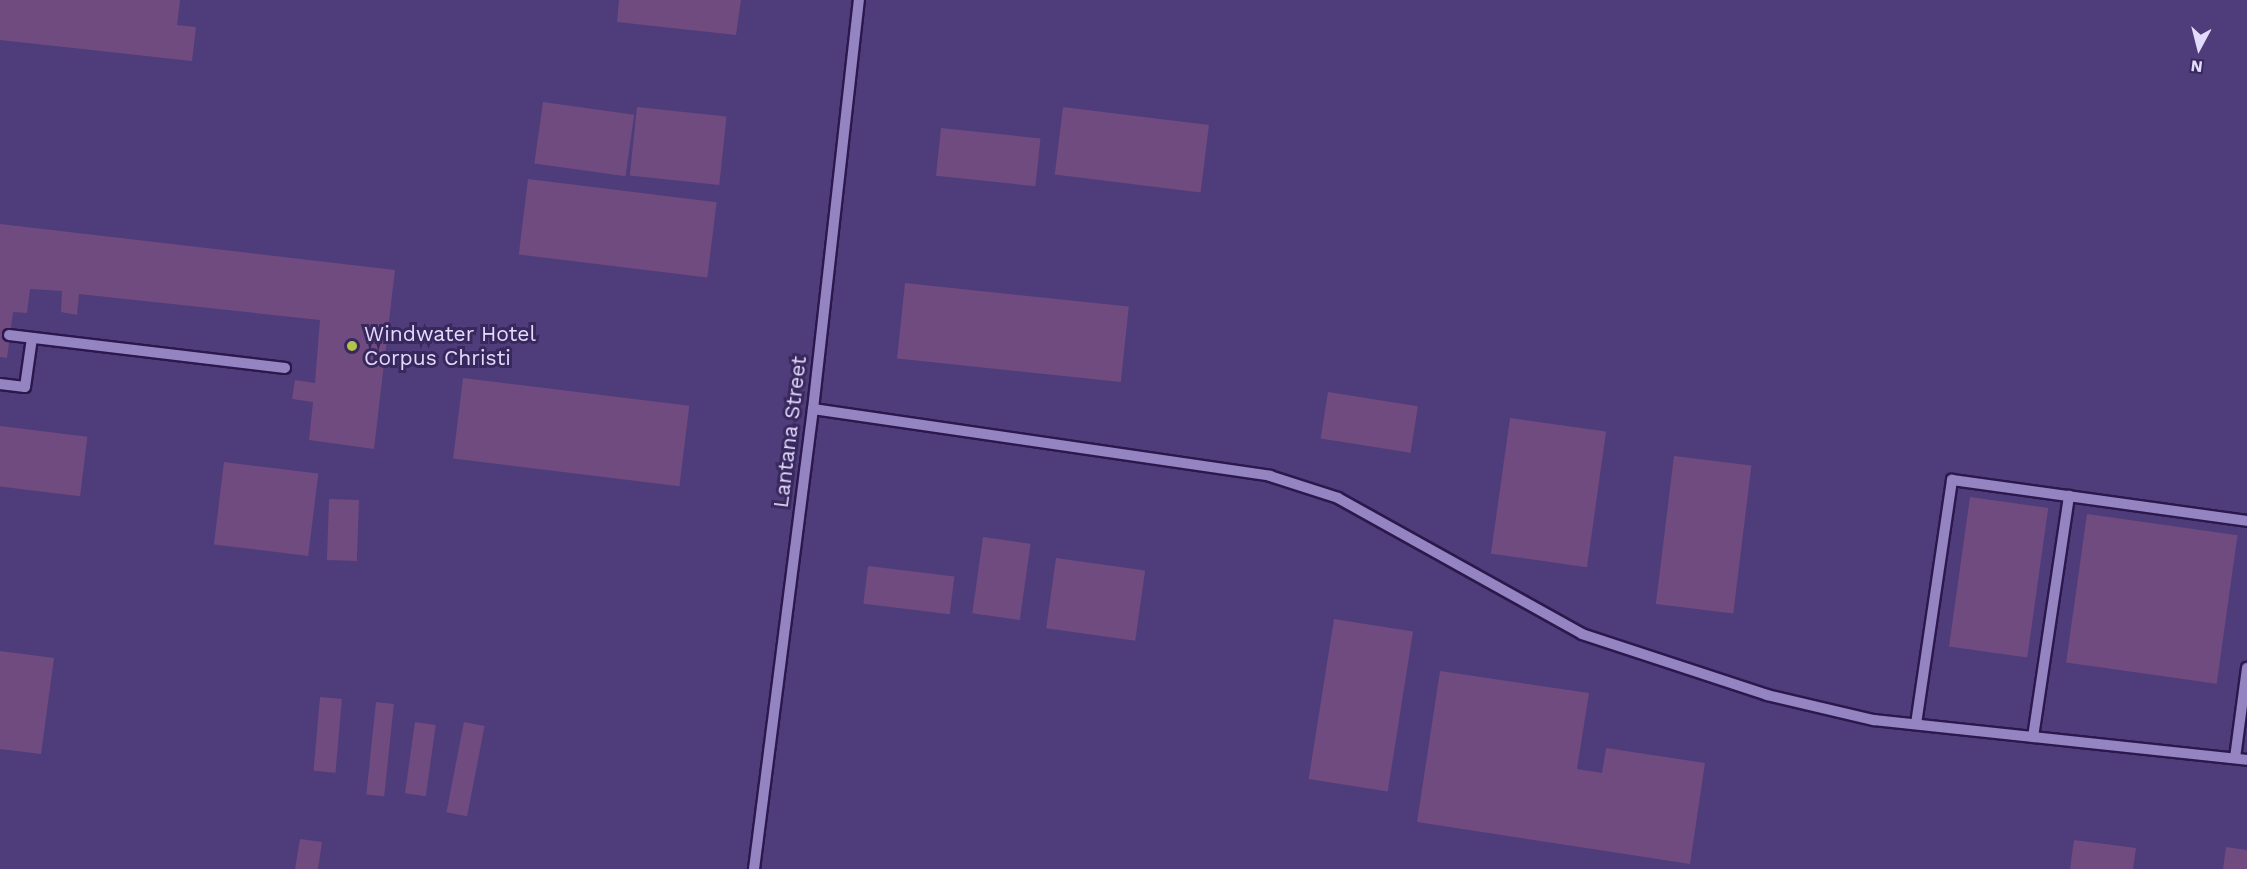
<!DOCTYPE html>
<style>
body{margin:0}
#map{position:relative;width:2247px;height:869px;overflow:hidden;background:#443369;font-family:"Work Sans",sans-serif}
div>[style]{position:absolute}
.built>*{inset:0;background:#4f3c7a;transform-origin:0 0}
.building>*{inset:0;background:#704b7f;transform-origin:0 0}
.roads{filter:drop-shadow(2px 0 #2b184c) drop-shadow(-2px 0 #2b184c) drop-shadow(0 2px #2b184c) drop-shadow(0 -2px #2b184c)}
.minor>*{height:10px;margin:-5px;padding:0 5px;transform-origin:5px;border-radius:5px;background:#9484c2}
.dots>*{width:16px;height:16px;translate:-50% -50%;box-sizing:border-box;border:3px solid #39285e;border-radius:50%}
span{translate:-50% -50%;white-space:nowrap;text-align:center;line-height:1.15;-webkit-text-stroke:6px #39285e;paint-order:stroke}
.poi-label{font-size:21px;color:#e2dbfc}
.left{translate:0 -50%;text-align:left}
.street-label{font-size:21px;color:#e2dbfc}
.north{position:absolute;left:2169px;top:18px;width:60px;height:60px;-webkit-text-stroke:4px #39285e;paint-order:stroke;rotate:187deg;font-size:16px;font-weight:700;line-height:24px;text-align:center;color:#e2dbfc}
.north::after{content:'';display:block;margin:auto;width:21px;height:27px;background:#e2dbfc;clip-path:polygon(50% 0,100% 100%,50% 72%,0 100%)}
</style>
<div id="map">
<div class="built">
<div style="left:0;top:0;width:2247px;height:869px"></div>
</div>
<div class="building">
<div style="clip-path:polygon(0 0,180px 0,177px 25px,196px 27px,192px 61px,0 40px)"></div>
<div style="clip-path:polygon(619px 0,741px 0,736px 35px,617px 22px)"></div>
<div style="left:543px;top:102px;width:92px;height:62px;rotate:8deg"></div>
<div style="left:637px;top:107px;width:90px;height:69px;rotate:6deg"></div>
<div style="left:1063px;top:107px;width:147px;height:68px;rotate:7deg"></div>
<div style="left:941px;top:128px;width:100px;height:48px;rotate:6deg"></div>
<div style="left:528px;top:179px;width:190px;height:76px;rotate:7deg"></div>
<div style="clip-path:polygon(0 224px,395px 270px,374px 449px,309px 440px,313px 402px,292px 399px,295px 380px,315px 383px,320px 320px,79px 294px,77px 315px,61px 312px,62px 291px,30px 289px,27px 313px,13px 312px,7px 358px,0 357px)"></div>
<div style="left:905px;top:283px;width:225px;height:76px;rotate:6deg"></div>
<div style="left:463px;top:378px;width:228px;height:81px;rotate:7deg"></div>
<div style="left:1328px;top:392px;width:91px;height:47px;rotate:9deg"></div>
<div style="left:1510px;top:418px;width:97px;height:137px;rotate:8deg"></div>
<div style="left:0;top:426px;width:88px;height:60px;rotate:7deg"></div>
<div style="left:1674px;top:456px;width:78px;height:149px;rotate:7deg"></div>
<div style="left:224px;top:462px;width:95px;height:83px;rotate:7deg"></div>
<div style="left:1970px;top:497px;width:79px;height:151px;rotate:8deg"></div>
<div style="left:329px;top:499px;width:30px;height:61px;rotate:2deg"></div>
<div style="left:2087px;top:514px;width:152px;height:150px;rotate:8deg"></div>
<div style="left:983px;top:537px;width:48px;height:77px;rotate:8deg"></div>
<div style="left:1056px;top:558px;width:90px;height:71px;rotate:8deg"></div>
<div style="left:868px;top:566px;width:87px;height:38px;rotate:7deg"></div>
<div style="left:1334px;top:619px;width:80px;height:162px;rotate:9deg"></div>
<div style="clip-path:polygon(0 651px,54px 658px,41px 754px,0 749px)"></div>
<div style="clip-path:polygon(1440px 671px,1589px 693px,1577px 769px,1602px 773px,1606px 748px,1705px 763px,1690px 864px,1417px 822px)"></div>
<div style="left:320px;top:697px;width:22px;height:74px;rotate:5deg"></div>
<div style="left:376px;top:702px;width:18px;height:93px;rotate:6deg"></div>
<div style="left:415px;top:722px;width:21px;height:72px;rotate:8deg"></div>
<div style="left:464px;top:722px;width:21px;height:92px;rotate:11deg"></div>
<div style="clip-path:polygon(300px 839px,322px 842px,318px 869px,295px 869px)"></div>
<div style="clip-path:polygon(2074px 840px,2136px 848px,2133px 869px,2070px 869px)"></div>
<div style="clip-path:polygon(2226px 847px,2247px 850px,2247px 869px,2223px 869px)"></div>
</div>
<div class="roads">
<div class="minor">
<div style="left:9px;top:335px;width:278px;rotate:6.8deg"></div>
<div style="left:0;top:384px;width:25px;rotate:7deg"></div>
<div style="left:25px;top:387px;width:49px;rotate:-81.9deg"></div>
<div style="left:813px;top:409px;width:462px;rotate:8.3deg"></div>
<div style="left:1270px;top:476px;width:71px;rotate:17.9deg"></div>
<div style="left:1338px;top:498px;width:279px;rotate:29.1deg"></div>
<div style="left:1582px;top:634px;width:195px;rotate:18.2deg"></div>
<div style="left:1767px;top:695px;width:110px;rotate:13.2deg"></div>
<div style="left:1874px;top:720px;width:375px;rotate:6.1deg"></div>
<div style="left:1916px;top:724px;width:247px;rotate:-81.6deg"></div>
<div style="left:1952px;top:480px;width:298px;rotate:7.9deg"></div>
<div style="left:2033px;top:737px;width:244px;rotate:-81.5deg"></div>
<div style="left:2235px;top:758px;width:91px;rotate:-82.4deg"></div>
<div style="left:754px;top:869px;width:464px;rotate:-82.7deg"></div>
<div style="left:813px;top:409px;width:412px;rotate:-83.6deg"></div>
</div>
</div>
<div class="dots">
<div style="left:352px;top:346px;background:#b4c24b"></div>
</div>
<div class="poi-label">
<span class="left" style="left:364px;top:346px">Windwater Hotel<br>Corpus Christi</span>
</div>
<div class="street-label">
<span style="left:790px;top:432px;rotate:-83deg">Lantana Street</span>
</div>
<div class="north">N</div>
</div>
